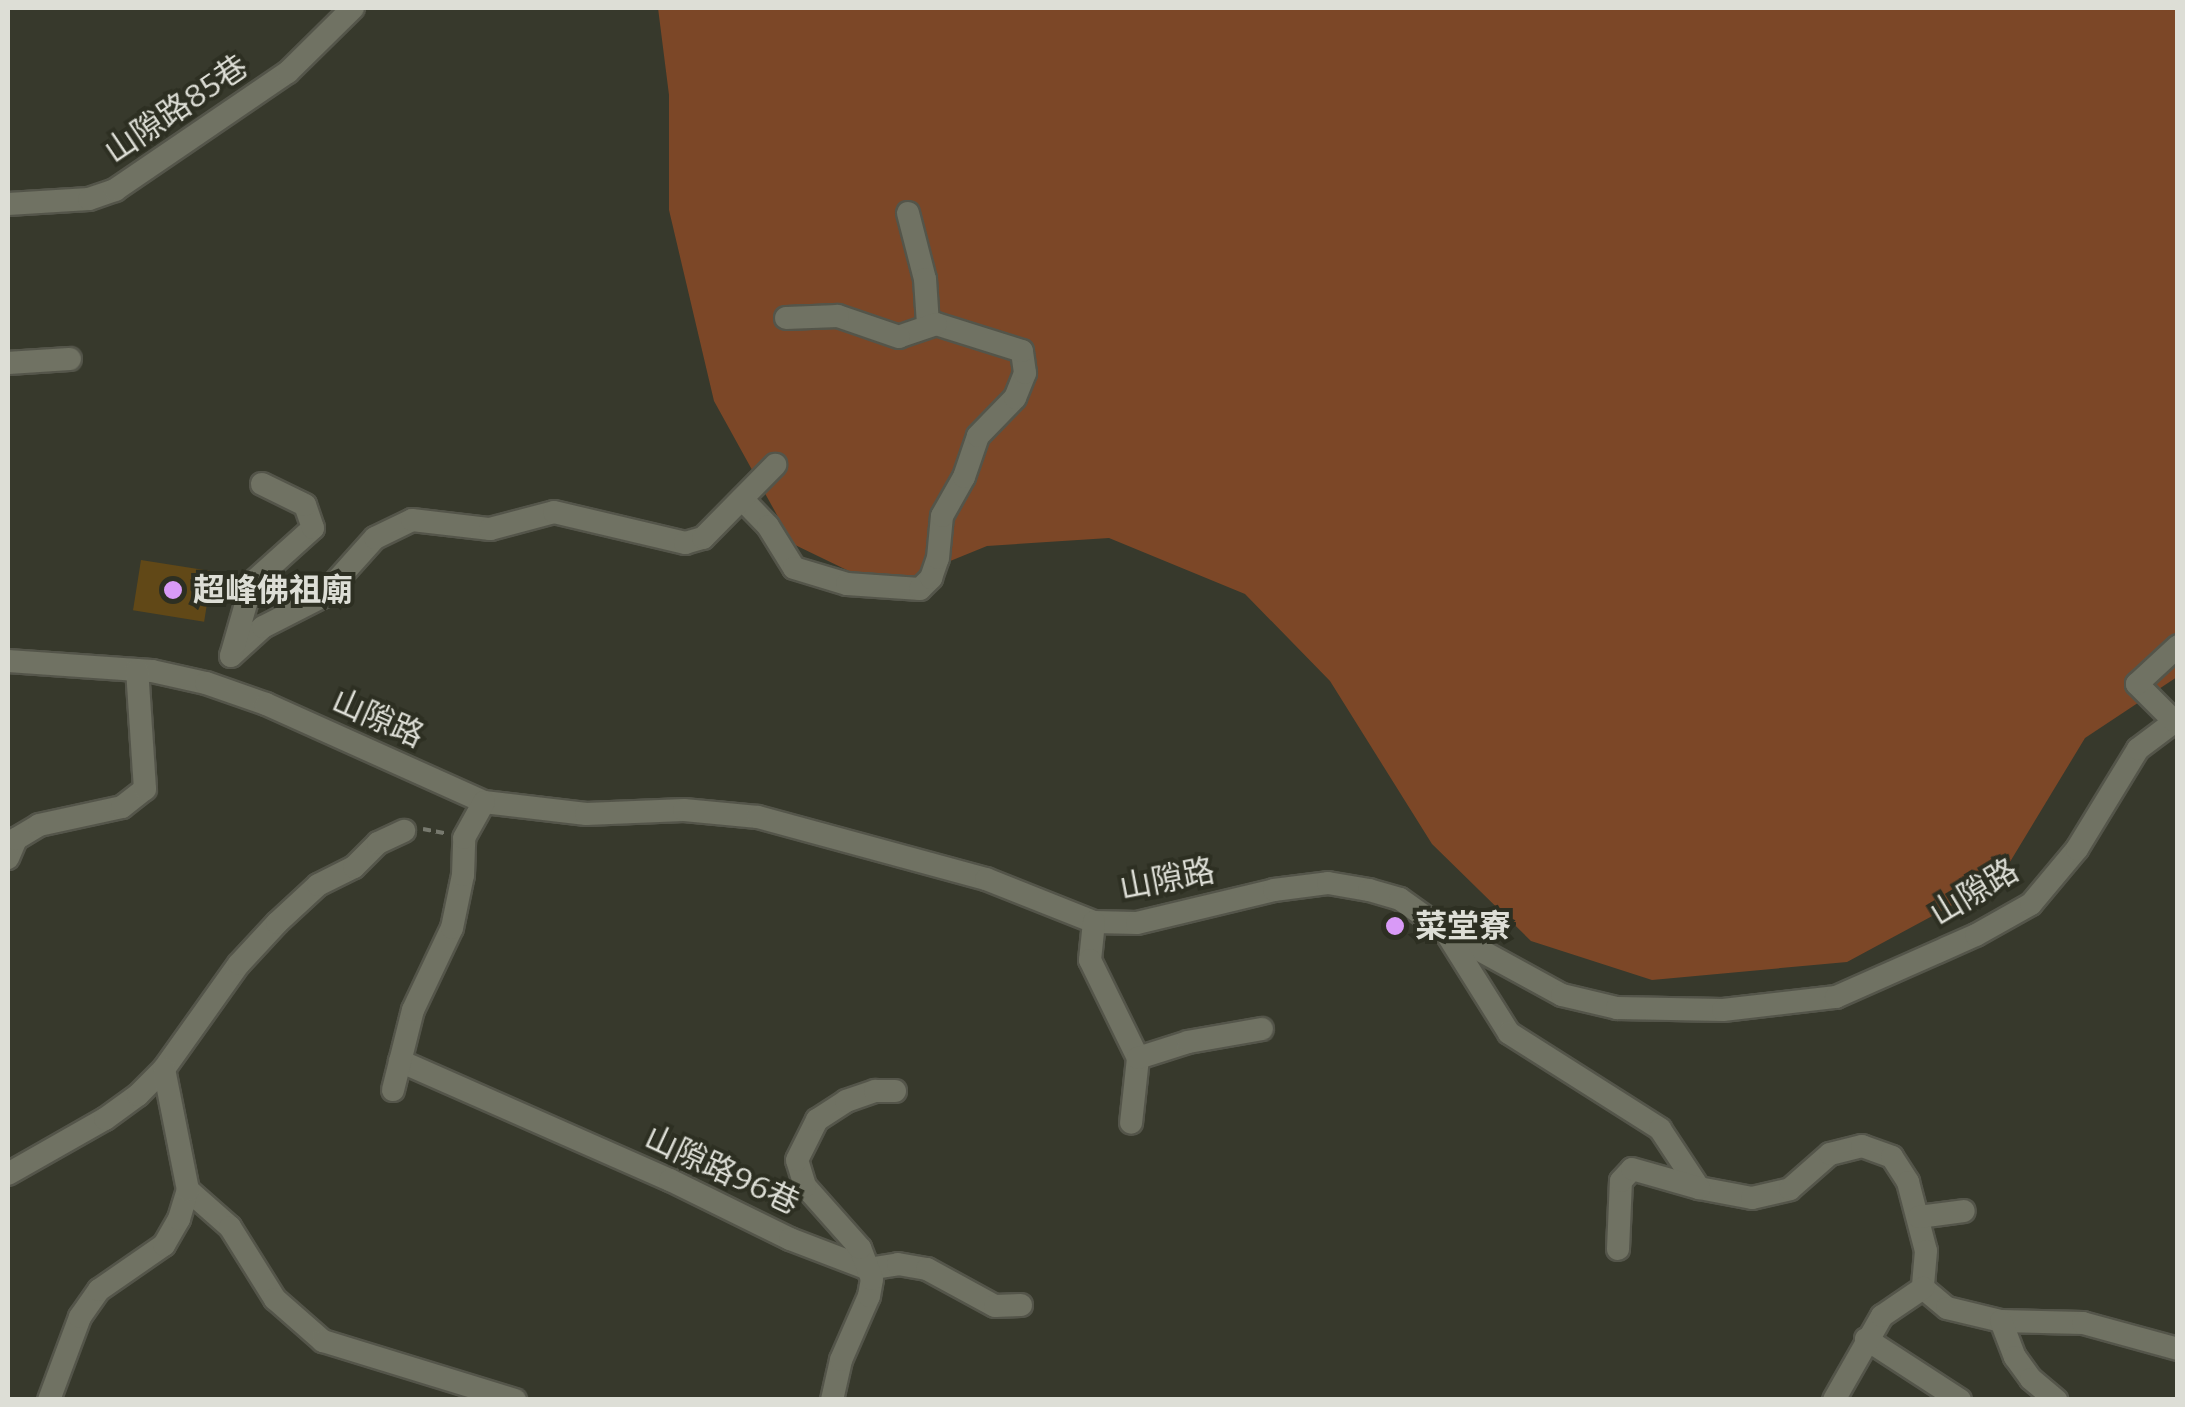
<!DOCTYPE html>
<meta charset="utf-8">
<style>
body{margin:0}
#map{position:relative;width:2185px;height:1407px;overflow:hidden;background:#37392c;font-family:Bitter,"Noto Sans TC",serif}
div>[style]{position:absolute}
.green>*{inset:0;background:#7c4727}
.building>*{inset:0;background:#614817;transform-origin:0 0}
.path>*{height:4px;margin-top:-2px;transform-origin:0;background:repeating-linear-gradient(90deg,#77796e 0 8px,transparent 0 13px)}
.roads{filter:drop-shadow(2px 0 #54554a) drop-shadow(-2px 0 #54554a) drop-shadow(0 2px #54554a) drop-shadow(0 -2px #54554a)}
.minor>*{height:22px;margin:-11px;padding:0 11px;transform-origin:11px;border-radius:11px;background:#707263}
.dots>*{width:28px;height:28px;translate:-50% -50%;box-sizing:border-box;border:5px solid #2d2f22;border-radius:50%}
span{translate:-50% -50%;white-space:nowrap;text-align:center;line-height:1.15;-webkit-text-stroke:8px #2d2f22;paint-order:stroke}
.street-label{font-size:32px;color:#ddded6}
.poi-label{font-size:32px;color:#ddded6;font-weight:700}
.left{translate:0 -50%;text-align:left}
.frame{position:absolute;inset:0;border:10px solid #ddded6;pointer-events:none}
</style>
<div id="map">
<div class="green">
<div style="clip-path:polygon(658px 8px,2177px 8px,2177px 677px,2085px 738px,1999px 880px,1847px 962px,1652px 980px,1531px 941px,1432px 844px,1330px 681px,1245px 594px,1109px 538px,987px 546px,884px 588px,793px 544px,714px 401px,669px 210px,669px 95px)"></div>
</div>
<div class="building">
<div style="left:141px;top:560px;width:72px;height:51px;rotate:9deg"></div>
</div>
<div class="path">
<div style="left:423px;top:829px;width:25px;rotate:11deg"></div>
</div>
<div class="roads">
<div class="minor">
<div style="left:8px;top:204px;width:81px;rotate:-3.5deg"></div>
<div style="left:89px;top:199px;width:28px;rotate:-19deg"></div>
<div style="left:115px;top:190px;width:209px;rotate:-34.3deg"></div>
<div style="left:288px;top:72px;width:91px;rotate:-44.6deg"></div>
<div style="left:908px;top:213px;width:68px;rotate:75.6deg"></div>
<div style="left:925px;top:279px;width:45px;rotate:86.2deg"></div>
<div style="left:8px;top:363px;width:62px;rotate:-3.7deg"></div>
<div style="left:742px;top:499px;width:37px;rotate:46deg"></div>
<div style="left:768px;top:526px;width:49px;rotate:58.2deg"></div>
<div style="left:794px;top:568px;width:55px;rotate:16.8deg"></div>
<div style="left:847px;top:584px;width:73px;rotate:3.9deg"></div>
<div style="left:920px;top:589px;width:16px;rotate:-45deg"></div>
<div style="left:931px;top:578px;width:21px;rotate:-71deg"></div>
<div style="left:938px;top:558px;width:42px;rotate:-84.6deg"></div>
<div style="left:942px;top:516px;width:45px;rotate:-60.6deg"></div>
<div style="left:964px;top:477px;width:43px;rotate:-71.1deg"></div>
<div style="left:978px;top:436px;width:53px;rotate:-45.8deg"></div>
<div style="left:1015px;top:398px;width:27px;rotate:-68deg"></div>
<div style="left:1025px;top:373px;width:22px;rotate:-98deg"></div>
<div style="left:1022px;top:351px;width:90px;rotate:-162.6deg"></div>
<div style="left:936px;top:324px;width:39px;rotate:161deg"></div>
<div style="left:899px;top:337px;width:65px;rotate:-161deg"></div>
<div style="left:838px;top:316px;width:52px;rotate:177.8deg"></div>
<div style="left:231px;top:656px;width:43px;rotate:-42.2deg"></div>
<div style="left:263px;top:627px;width:66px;rotate:-27deg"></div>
<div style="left:322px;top:597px;width:79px;rotate:-48.1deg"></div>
<div style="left:375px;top:538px;width:41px;rotate:-25.9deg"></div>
<div style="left:412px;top:520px;width:79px;rotate:6.6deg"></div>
<div style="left:490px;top:529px;width:66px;rotate:-14.9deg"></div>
<div style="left:554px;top:512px;width:135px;rotate:13.3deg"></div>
<div style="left:685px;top:543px;width:19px;rotate:-16deg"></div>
<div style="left:703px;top:538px;width:103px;rotate:-45.4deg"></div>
<div style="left:231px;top:656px;width:76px;rotate:-74deg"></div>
<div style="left:252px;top:583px;width:82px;rotate:-42deg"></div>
<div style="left:313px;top:528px;width:24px;rotate:-109deg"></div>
<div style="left:305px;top:505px;width:48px;rotate:-154deg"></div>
<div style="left:8px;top:661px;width:144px;rotate:4deg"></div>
<div style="left:152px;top:671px;width:55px;rotate:12.5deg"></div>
<div style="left:206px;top:683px;width:64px;rotate:19.3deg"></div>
<div style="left:266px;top:704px;width:239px;rotate:24.2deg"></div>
<div style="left:484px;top:802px;width:103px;rotate:6.7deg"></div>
<div style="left:586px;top:814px;width:98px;rotate:-2.3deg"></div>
<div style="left:684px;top:810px;width:74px;rotate:5.4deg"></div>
<div style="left:758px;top:817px;width:236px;rotate:15.2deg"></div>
<div style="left:986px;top:879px;width:116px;rotate:21.7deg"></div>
<div style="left:1094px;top:922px;width:43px;rotate:1.3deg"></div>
<div style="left:1137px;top:923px;width:141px;rotate:-13.5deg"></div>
<div style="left:1274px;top:890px;width:54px;rotate:-7.4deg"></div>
<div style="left:1328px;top:883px;width:42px;rotate:9.7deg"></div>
<div style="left:1369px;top:890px;width:32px;rotate:16deg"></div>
<div style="left:1400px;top:899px;width:55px;rotate:35.4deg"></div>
<div style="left:1445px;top:931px;width:133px;rotate:28.7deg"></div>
<div style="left:1562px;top:995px;width:57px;rotate:13.3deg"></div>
<div style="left:1617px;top:1008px;width:106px;rotate:1.1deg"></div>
<div style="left:1723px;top:1010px;width:114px;rotate:-6.6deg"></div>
<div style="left:1836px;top:997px;width:153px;rotate:-23.9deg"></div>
<div style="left:1976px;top:935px;width:63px;rotate:-29.4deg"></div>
<div style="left:2031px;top:904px;width:72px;rotate:-50.1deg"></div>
<div style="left:2077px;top:849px;width:117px;rotate:-58.6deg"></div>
<div style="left:2138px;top:749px;width:50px;rotate:-36.9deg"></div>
<div style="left:2173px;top:720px;width:51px;rotate:-135deg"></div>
<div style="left:2137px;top:684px;width:56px;rotate:-42.8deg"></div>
<div style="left:8px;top:858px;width:21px;rotate:-67deg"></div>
<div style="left:16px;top:839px;width:27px;rotate:-31deg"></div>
<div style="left:39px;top:825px;width:85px;rotate:-12.2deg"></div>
<div style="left:122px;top:807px;width:29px;rotate:-38deg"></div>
<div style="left:145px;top:789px;width:119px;rotate:-93.8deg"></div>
<div style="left:1094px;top:922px;width:38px;rotate:96deg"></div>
<div style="left:1090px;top:960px;width:109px;rotate:63.9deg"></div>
<div style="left:1138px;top:1058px;width:65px;rotate:96.1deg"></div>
<div style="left:1445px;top:931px;width:120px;rotate:57.9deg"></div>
<div style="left:1509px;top:1033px;width:179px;rotate:32.4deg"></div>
<div style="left:1660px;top:1129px;width:71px;rotate:56.5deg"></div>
<div style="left:1699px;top:1188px;width:54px;rotate:10.7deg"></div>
<div style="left:1752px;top:1198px;width:39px;rotate:-13deg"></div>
<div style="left:1790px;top:1189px;width:53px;rotate:-41.2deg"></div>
<div style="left:1830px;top:1154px;width:33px;rotate:-14deg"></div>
<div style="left:1862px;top:1146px;width:32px;rotate:20deg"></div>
<div style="left:1892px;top:1157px;width:30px;rotate:57deg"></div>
<div style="left:1908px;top:1182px;width:71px;rotate:75.4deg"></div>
<div style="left:1926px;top:1251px;width:37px;rotate:95deg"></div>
<div style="left:1923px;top:1288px;width:31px;rotate:40deg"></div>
<div style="left:1947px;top:1308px;width:56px;rotate:13.5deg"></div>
<div style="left:2001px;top:1321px;width:82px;rotate:1.4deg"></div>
<div style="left:2083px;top:1323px;width:98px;rotate:15.3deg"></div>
<div style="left:1138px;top:1058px;width:52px;rotate:-17.7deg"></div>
<div style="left:1188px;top:1042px;width:75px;rotate:-10deg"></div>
<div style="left:400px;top:1061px;width:295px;rotate:23.8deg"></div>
<div style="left:670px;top:1180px;width:134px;rotate:26.2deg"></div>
<div style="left:790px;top:1239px;width:84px;rotate:21deg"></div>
<div style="left:868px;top:1269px;width:30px;rotate:-9deg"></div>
<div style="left:898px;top:1264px;width:29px;rotate:10deg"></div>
<div style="left:927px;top:1269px;width:77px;rotate:28.6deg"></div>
<div style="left:995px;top:1306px;width:26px;rotate:-2deg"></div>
<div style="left:393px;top:1090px;width:82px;rotate:-76deg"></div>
<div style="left:413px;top:1010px;width:91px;rotate:-64.6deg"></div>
<div style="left:452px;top:928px;width:54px;rotate:-78.3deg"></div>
<div style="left:463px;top:875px;width:37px;rotate:-88deg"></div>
<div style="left:464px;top:838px;width:41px;rotate:-60.9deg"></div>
<div style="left:8px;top:1174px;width:112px;rotate:-29.6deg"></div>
<div style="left:105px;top:1119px;width:41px;rotate:-36deg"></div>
<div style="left:138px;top:1095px;width:37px;rotate:-45deg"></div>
<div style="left:164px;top:1069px;width:129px;rotate:-54.5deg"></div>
<div style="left:239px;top:964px;width:56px;rotate:-47.2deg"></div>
<div style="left:277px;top:923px;width:56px;rotate:-42.8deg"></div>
<div style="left:318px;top:885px;width:40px;rotate:-26.6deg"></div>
<div style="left:354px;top:867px;width:34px;rotate:-45deg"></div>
<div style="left:378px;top:843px;width:29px;rotate:-25deg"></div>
<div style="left:188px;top:1190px;width:56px;rotate:41.4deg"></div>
<div style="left:230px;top:1227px;width:85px;rotate:58deg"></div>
<div style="left:275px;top:1299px;width:64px;rotate:41.2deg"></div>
<div style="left:323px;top:1341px;width:201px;rotate:17.1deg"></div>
<div style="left:1919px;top:1217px;width:45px;rotate:-7.6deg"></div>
<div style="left:1618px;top:1249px;width:68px;rotate:-87.5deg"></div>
<div style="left:1621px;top:1181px;width:16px;rotate:-47deg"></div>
<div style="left:1632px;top:1169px;width:70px;rotate:15.8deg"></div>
<div style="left:2001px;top:1321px;width:39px;rotate:69deg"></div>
<div style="left:2015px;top:1357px;width:27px;rotate:54deg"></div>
<div style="left:2031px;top:1379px;width:33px;rotate:40deg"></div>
<div style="left:1866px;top:1339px;width:112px;rotate:33deg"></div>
<div style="left:49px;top:1400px;width:89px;rotate:-69.5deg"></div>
<div style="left:80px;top:1317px;width:33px;rotate:-55deg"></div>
<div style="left:99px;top:1290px;width:79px;rotate:-34.7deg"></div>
<div style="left:164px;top:1245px;width:30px;rotate:-60deg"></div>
<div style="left:179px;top:1219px;width:30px;rotate:-73deg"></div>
<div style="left:188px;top:1190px;width:123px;rotate:-101.2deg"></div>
<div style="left:832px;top:1400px;width:41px;rotate:-77.3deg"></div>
<div style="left:841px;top:1360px;width:70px;rotate:-66.4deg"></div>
<div style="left:869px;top:1296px;width:17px;rotate:-80deg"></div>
<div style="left:872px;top:1279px;width:33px;rotate:-111deg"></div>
<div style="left:860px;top:1248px;width:83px;rotate:-131.6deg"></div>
<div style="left:805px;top:1186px;width:27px;rotate:-107deg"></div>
<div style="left:797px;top:1160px;width:45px;rotate:-63.4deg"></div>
<div style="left:817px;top:1120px;width:35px;rotate:-33deg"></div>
<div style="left:846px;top:1101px;width:31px;rotate:-19deg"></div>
<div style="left:875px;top:1091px;width:20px"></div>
<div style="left:1834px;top:1400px;width:97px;rotate:-60.3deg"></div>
<div style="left:1882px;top:1316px;width:50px;rotate:-34.3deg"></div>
</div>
</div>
<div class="dots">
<div style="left:173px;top:590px;background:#d99af7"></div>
<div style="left:1395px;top:926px;background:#d99af7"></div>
</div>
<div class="street-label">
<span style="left:176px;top:109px;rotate:-34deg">山隙路85巷</span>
<span style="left:378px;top:718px;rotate:24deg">山隙路</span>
<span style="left:1167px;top:879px;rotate:-11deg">山隙路</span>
<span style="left:1974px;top:892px;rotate:-31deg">山隙路</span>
<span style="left:722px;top:1170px;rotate:25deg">山隙路96巷</span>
</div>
<div class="poi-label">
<span class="left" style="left:193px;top:590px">超峰佛祖廟</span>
<span class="left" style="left:1415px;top:926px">菜堂寮</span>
</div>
<div class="frame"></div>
</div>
